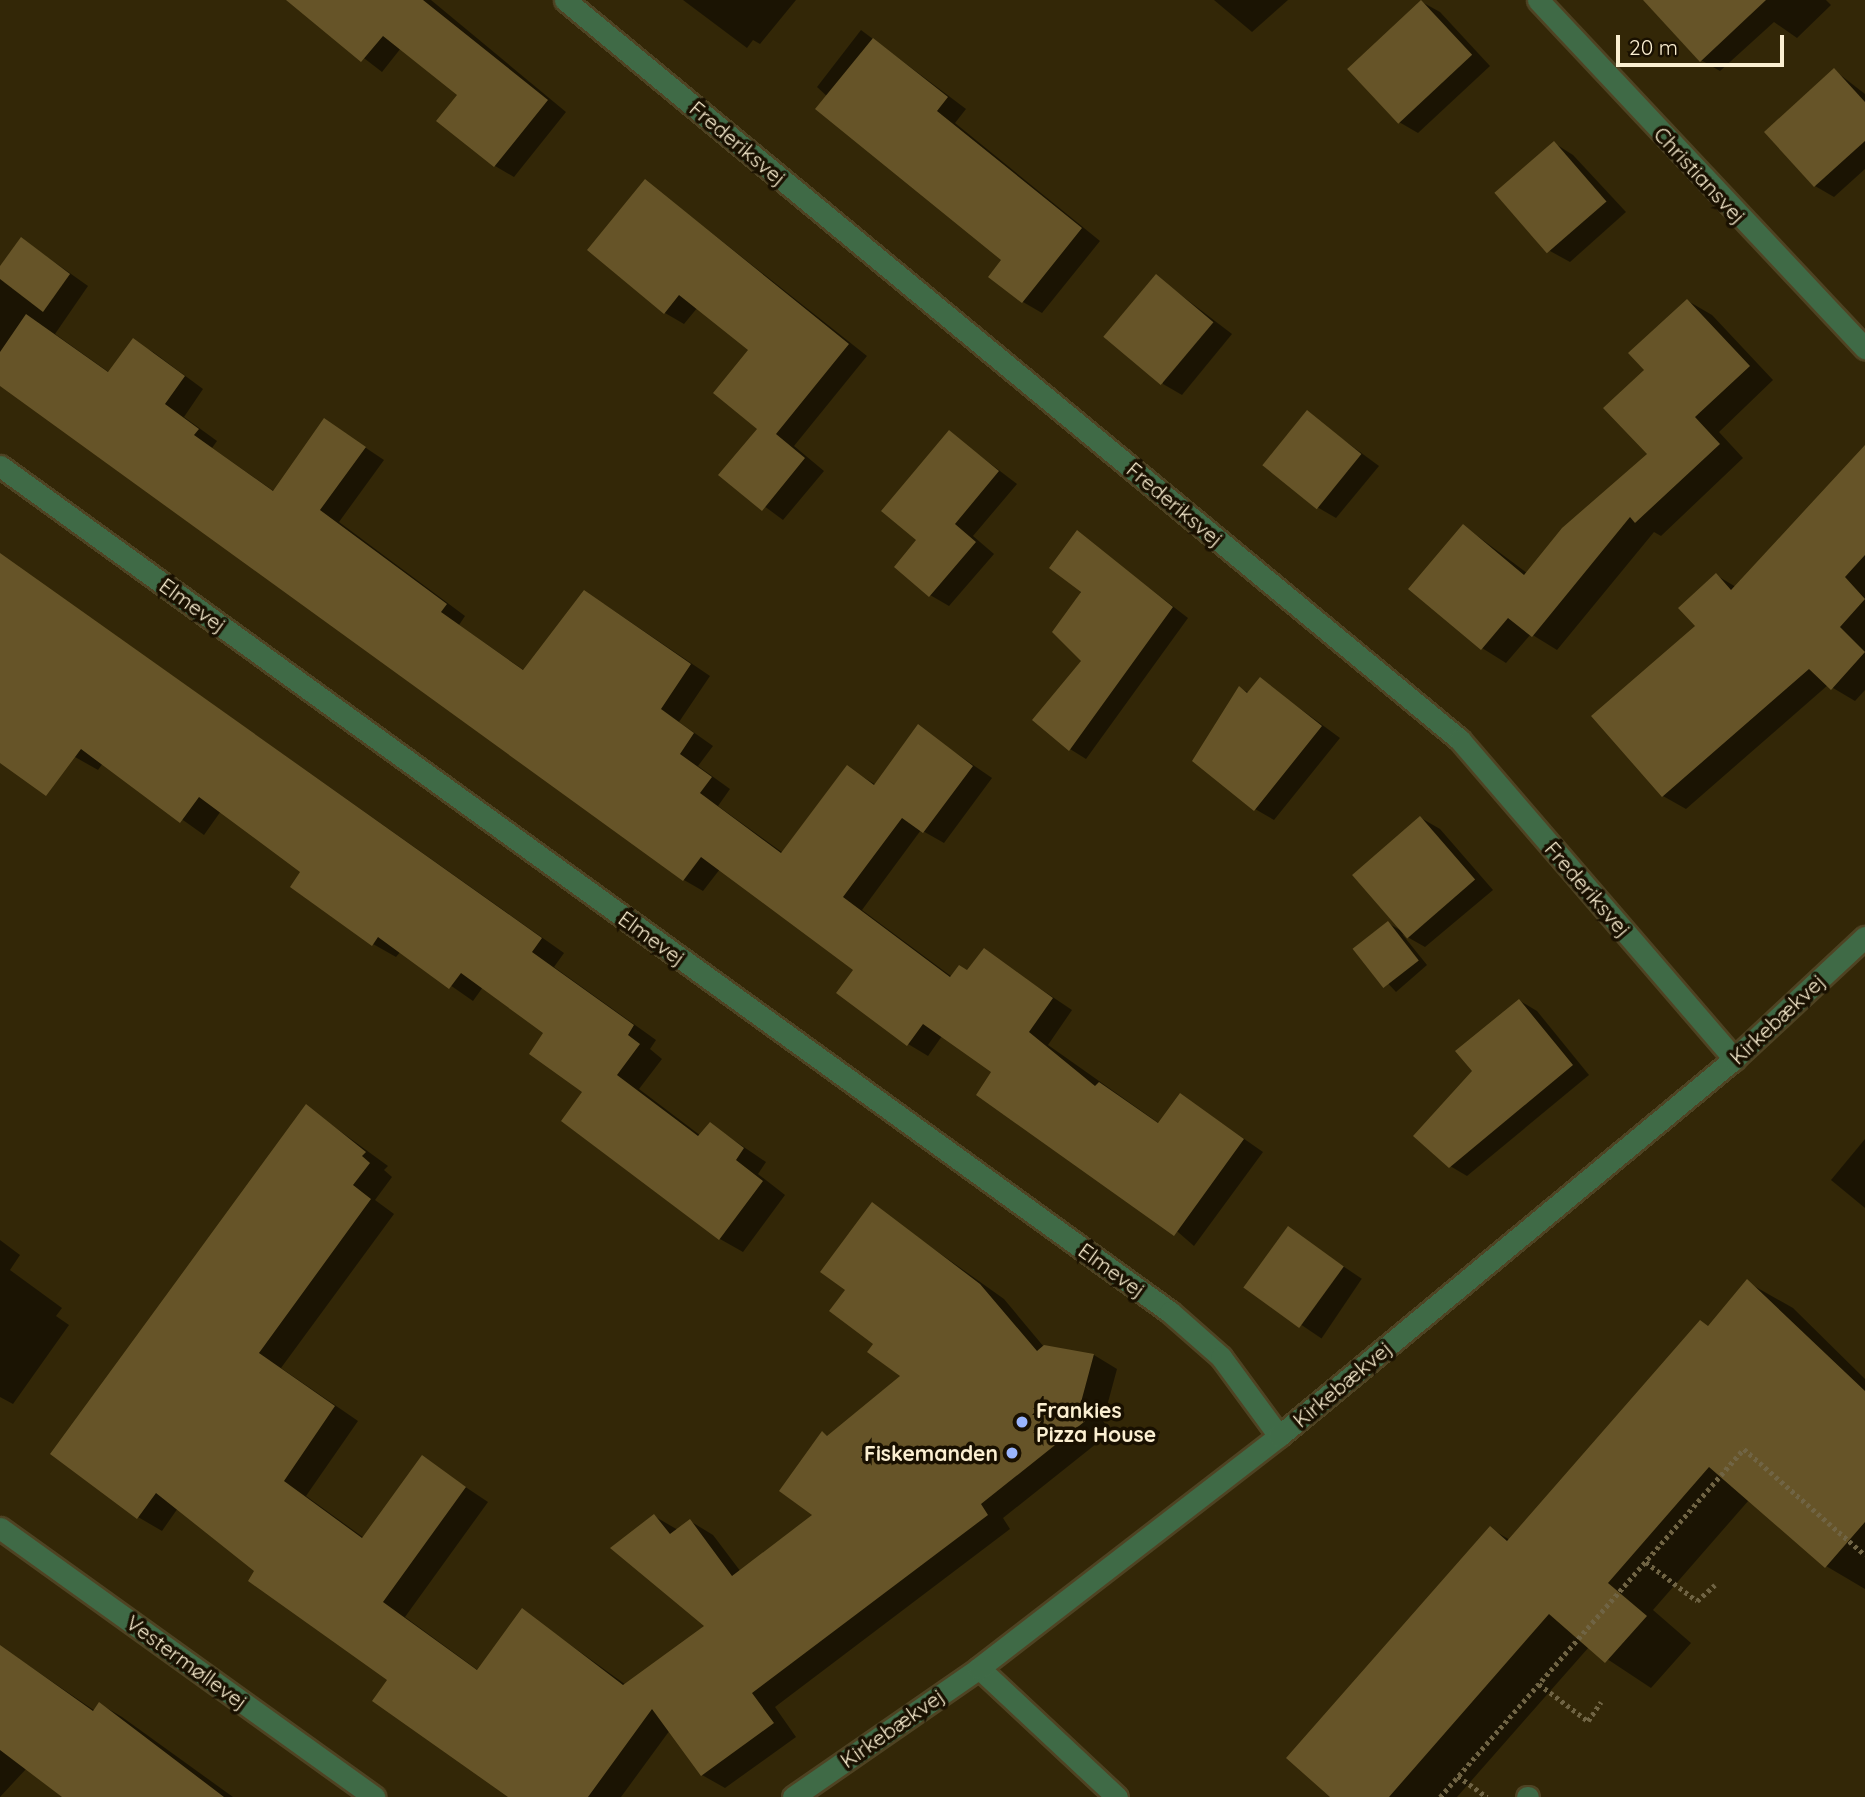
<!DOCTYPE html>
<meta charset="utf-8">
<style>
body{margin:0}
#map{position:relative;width:1865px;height:1797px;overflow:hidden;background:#332707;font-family:Quicksand,sans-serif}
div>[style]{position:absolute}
.shadow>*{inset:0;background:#0007;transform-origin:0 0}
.building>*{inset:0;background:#665428;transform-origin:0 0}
.path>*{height:4.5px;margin-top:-2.25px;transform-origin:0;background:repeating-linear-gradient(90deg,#706444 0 3.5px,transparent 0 7px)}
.roads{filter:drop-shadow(2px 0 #4f4323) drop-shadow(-2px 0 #4f4323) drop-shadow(0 2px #4f4323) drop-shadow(0 -2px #4f4323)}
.minor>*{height:21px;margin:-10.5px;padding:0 10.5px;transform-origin:10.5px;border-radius:10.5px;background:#3f6a46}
.dots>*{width:19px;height:19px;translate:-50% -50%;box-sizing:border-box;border:4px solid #191000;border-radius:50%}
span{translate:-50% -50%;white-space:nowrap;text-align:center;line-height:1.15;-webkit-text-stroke:7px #191000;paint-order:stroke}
.street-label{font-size:21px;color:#fbefd1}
.poi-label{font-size:21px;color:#fbefd1;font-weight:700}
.left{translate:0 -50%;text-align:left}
.right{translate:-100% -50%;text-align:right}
.scale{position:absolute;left:1616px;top:35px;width:168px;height:32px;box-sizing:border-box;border:4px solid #fbefd1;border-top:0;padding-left:9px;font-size:21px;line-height:24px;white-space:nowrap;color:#fbefd1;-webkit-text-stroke:5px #191000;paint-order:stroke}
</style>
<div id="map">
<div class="shadow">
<div style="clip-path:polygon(431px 0,566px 112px,514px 177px,495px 166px,459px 95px,401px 48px,382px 72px,290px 1px)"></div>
<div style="clip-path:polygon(683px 0,796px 0,760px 44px,753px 40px,747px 48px)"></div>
<div style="clip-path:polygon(1214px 0,1288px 0,1252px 32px)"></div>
<div style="clip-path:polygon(1667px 0,1826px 0,1831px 5px,1797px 38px,1774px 22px,1720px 71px,1701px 60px)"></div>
<div style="clip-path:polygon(1420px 1px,1440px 12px,1490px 66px,1418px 133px,1399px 122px)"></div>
<div style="clip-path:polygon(861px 30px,966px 109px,955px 123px,1100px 241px,1042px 313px,1023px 302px,1003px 260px,817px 87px)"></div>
<div style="clip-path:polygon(1834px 70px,1865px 94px,1865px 169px,1834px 197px,1815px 186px)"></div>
<div style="clip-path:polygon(1554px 143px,1573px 155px,1626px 212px,1570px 262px,1550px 251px,1498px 193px)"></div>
<div style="clip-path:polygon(646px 181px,867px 356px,794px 446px,824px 471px,783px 520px,721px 474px,759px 428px,751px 350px,698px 307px,684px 324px,665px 313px)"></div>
<div style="clip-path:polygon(22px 239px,88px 286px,55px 334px,110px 373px,133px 341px,153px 352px,203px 389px,184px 417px,217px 441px,212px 448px,275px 492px,324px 420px,384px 460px,339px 522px,465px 616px,459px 625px,525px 671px,604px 604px,710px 676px,679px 722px,713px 746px,698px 766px,730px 789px,718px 806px,783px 853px,847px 767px,876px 785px,918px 727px,992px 778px,944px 843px,921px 830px,862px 910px,952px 977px,968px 972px,984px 951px,1072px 1010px,1048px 1045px,1160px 1124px,1181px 1095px,1263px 1152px,1194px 1246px,994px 1072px,942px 1036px,928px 1056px,908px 1044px,856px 970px,720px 869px,703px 891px,684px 880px,0 382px,0 269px)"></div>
<div style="clip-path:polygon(1156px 276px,1232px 334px,1182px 395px,1163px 384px)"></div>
<div style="clip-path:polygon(1688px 301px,1712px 315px,1773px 380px,1719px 432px,1743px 458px,1661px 536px,1654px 532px,1557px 650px,1531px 634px,1506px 663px,1482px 648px,1464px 526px,1527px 573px,1649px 454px,1646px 370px)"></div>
<div style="clip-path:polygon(1307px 413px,1379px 466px,1336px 518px,1317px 507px)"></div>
<div style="clip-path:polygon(949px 432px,1017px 484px,973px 536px,994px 554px,949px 606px,930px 595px,919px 540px)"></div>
<div style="clip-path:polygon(1865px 466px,1865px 690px,1855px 701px,1828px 685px,1686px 809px,1663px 796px,1698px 626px,1716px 575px,1736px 587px)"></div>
<div style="clip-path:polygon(1078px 533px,1188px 618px,1086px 759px,1070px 749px,1083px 660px)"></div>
<div style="clip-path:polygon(0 554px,564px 953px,554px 967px,656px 1040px,650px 1049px,662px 1059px,639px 1089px,701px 1136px,710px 1124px,766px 1162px,758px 1174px,785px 1195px,743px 1252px,720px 1239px,585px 1092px,546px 1033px,483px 987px,473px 1001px,401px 951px,396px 957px,373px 944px,303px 872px,221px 811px,204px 835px,103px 763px,98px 770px,75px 757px,0 701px)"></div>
<div style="clip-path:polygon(1260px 679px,1340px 738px,1274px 820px,1255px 809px,1240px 688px,1249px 693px)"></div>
<div style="clip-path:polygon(1421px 818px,1440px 829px,1493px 890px,1425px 947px,1402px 934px,1427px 965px,1396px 992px,1357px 950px,1388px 923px,1400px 930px)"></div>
<div style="clip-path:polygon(1520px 1001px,1537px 1011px,1589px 1075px,1467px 1176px,1450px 1166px,1474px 1071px)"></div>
<div style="clip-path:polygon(307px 1107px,388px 1166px,384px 1170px,392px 1177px,375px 1200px,394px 1214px,281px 1368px,358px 1421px,306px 1496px,364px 1538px,422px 1458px,488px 1502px,405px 1617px,479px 1671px,522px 1610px,626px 1685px,707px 1626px,654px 1516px,678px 1530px,690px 1521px,713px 1535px,741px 1572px,815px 1515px,828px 1437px,903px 1376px,876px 1343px,848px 1290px,872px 1205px,1004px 1299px,1044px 1347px,1094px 1355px,1117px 1369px,1103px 1421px,1111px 1432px,1003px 1518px,1010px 1529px,775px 1707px,796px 1737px,725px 1788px,702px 1775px,670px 1730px,621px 1797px,510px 1797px,389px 1680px,178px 1508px,162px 1531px,138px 1517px)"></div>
<div style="clip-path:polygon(1865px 1139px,1865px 1208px,1831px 1180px)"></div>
<div style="left:1288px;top:1229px;width:89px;height:72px;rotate:34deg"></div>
<div style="clip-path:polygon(0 1240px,20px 1255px,10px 1270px,62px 1308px,56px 1316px,69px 1325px,13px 1404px,0 1397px)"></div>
<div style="clip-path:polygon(1747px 1282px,1793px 1308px,1865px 1379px,1865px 1589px,1826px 1566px,1749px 1500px,1653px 1610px,1691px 1643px,1651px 1688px,1589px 1647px,1457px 1797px,1332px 1797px,1490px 1528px,1510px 1540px,1701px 1322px,1709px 1327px)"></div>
<div style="clip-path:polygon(0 1646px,95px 1711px,100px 1704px,122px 1717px,233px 1797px,65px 1797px,27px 1768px,0 1797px)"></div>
</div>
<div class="building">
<div style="clip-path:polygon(286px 0,423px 0,548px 100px,494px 167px,436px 121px,457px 95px,383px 36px,361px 62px)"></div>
<div style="left:1421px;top:0;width:75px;height:101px;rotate:47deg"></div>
<div style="clip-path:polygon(1643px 0,1766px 0,1700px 62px)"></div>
<div style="clip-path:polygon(873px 38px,948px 97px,937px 111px,1082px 228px,1022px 303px,988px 277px,1001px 260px,815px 109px)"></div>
<div style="clip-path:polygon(1834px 68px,1865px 102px,1865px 141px,1814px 187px,1764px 132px)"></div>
<div style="left:1554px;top:141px;width:80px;height:79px;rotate:49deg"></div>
<div style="clip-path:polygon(645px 179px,849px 344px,776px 434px,805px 458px,762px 511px,718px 475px,757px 429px,713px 393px,748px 350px,679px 295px,664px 314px,587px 250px)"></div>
<div style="clip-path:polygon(21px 237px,70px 274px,43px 312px,0 279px,0 266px)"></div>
<div style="left:1156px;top:274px;width:75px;height:82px;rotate:40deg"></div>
<div style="clip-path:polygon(1687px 299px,1750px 366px,1695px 417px,1720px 444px,1635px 523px,1630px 517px,1532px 637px,1508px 618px,1481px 650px,1408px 589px,1463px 524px,1524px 575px,1562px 528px,1647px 454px,1603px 408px,1644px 370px,1628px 353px)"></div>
<div style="clip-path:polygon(26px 314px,108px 372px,133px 338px,185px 376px,165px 404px,199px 429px,194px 435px,273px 491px,324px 418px,366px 447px,320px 510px,447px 604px,441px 612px,523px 670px,584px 590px,691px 664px,661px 709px,694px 733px,680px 754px,712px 777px,700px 793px,781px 853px,847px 765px,874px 785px,918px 724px,973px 766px,923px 833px,902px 818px,843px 897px,950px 977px,959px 965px,967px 970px,984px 948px,1053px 998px,1029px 1032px,1095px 1086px,1099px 1082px,1158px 1123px,1180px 1093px,1244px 1139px,1174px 1236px,976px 1095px,991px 1072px,923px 1024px,907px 1046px,836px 993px,853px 970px,701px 857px,683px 881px,0 386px,0 352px)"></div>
<div style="left:1307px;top:410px;width:70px;height:71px;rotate:39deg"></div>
<div style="clip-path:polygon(949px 430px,999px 471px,955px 524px,976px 542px,929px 597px,894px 567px,916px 540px,881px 511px)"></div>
<div style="clip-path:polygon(1865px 445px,1865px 555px,1845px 577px,1865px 599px,1840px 627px,1865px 652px,1831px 690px,1809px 669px,1662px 797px,1591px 716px,1695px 626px,1678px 608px,1716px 573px,1731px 590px)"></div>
<div style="clip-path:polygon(1077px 530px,1173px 607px,1069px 751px,1032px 720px,1081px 661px,1052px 632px,1081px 592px,1049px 568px)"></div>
<div style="clip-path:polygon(0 553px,542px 938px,532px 952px,634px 1025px,628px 1035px,640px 1044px,617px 1075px,698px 1136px,710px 1122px,744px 1148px,736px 1160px,763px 1181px,719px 1240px,561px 1121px,582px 1092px,529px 1054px,543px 1033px,461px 973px,449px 989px,378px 937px,372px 946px,290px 887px,300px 872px,199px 797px,180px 823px,81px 749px,46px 796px,0 763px)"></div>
<div style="clip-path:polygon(1260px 677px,1322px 726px,1254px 811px,1192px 761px,1239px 686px,1247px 693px)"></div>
<div style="left:1420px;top:816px;width:84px;height:90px;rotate:49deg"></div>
<div style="left:1388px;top:921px;width:50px;height:45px;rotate:52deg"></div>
<div style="clip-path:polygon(1519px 999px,1573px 1065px,1449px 1168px,1413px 1136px,1472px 1071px,1455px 1051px)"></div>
<div style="clip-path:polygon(306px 1104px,366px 1152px,362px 1156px,370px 1163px,353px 1185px,371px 1199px,259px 1353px,335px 1406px,284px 1481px,362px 1538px,422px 1455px,466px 1487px,383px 1602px,477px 1670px,522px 1608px,623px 1685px,704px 1626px,610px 1548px,654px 1514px,670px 1534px,690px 1519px,732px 1576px,812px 1515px,779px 1491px,822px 1431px,827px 1436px,900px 1376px,867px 1352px,873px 1344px,829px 1311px,845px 1290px,820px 1272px,872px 1202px,980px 1284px,1037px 1351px,1044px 1345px,1094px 1354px,1080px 1406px,1089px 1418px,981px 1504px,988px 1515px,752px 1693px,774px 1723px,701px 1776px,652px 1709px,588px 1797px,508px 1797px,372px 1701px,387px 1680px,248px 1581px,254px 1571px,156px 1493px,137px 1519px,50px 1454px)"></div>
<div style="left:1288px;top:1226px;width:69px;height:76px;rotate:36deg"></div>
<div style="clip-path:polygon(1747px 1279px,1865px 1391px,1865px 1522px,1825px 1568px,1709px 1467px,1608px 1583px,1647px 1616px,1605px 1663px,1549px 1614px,1389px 1797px,1330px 1797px,1286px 1758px,1490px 1526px,1507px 1541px,1700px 1320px,1708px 1326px)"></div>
<div style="clip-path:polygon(0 1645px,93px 1711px,99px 1702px,224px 1797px,62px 1797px,0 1750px)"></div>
</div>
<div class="path">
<div style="left:1646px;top:1562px;width:64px;rotate:37.4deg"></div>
<div style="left:1697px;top:1601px;width:24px;rotate:-42deg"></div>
<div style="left:1539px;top:1684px;width:61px;rotate:37.1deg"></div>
<div style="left:1588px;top:1721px;width:23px;rotate:-56deg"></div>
<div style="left:1458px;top:1776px;width:36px;rotate:36deg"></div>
<div style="left:1440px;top:1797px;width:462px;rotate:-48.9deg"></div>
<div style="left:1744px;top:1449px;width:161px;rotate:41.2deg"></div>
</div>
<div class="roads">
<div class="minor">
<div style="left:565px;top:0;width:1161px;rotate:39.58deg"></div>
<div style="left:1460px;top:740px;width:421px;rotate:49.3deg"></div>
<div style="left:1538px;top:0;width:478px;rotate:46.8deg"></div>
<div style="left:0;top:466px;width:1444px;rotate:35.87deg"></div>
<div style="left:1170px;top:1312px;width:68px;rotate:41.4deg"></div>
<div style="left:1221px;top:1357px;width:98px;rotate:53.7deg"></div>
<div style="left:0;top:1528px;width:461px;rotate:35.7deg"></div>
<div style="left:979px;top:1668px;width:189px;rotate:43.1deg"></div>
<div style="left:793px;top:1797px;width:226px;rotate:-34.7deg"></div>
<div style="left:979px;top:1668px;width:379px;rotate:-37.7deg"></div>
<div style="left:1279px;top:1436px;width:591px;rotate:-39.64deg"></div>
<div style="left:1734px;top:1059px;width:179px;rotate:-43deg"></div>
<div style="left:1527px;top:1797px;width:1px"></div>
</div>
</div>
<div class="dots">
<div style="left:1022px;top:1422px;background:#9ab5fd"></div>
<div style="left:1012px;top:1453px;background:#9ab5fd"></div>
</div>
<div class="street-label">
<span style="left:738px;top:143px;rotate:40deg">Frederiksvej</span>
<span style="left:1700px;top:175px;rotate:47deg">Christiansvej</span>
<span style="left:1175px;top:504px;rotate:40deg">Frederiksvej</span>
<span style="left:193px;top:605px;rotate:36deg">Elmevej</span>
<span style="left:1588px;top:889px;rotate:49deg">Frederiksvej</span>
<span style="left:652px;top:938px;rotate:36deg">Elmevej</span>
<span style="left:1777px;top:1019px;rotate:-43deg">Kirkebækvej</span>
<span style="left:1112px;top:1270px;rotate:36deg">Elmevej</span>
<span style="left:1342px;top:1384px;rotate:-40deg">Kirkebækvej</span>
<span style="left:187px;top:1662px;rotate:36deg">Vestermøllevej</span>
<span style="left:892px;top:1728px;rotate:-35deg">Kirkebækvej</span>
</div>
<div class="poi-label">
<span class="left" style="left:1036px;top:1422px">Frankies<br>Pizza House</span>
<span class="right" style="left:998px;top:1453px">Fiskemanden</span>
</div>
<div class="scale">20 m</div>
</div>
